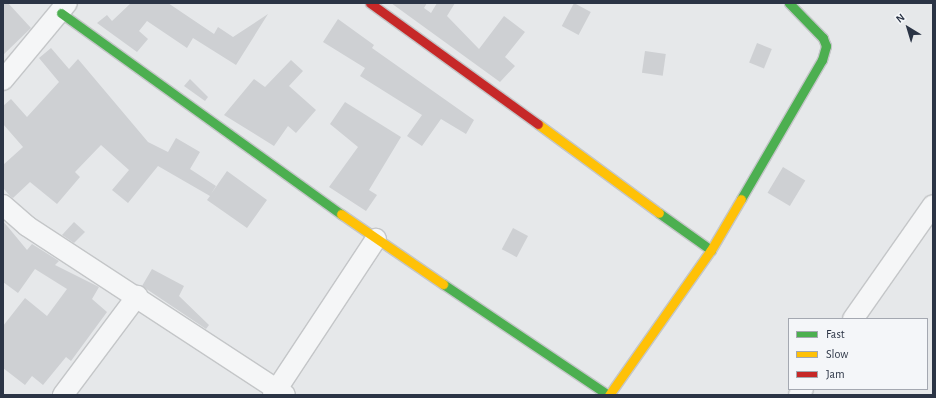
<!DOCTYPE html>
<style>
body{margin:0}
#map{position:relative;width:936px;height:398px;overflow:hidden;background:#e6e8ea;font-family:"Alegreya Sans",sans-serif}
div>[style]{position:absolute}
.building>*{inset:0;background:#ced0d3;transform-origin:0 0}
.roads{filter:drop-shadow(1px 0 #c4c6c8) drop-shadow(-1px 0 #c4c6c8) drop-shadow(0 1px #c4c6c8) drop-shadow(0 -1px #c4c6c8)}
.street>*{height:20px;margin:-10px;padding:0 10px;transform-origin:10px;border-radius:10px;background:#f5f6f7}
.fast>*{height:9px;margin:-4.5px;padding:0 4.5px;transform-origin:4.5px;border-radius:4.5px;background:#4caf50}
.slow>*{height:9px;margin:-4.5px;padding:0 4.5px;transform-origin:4.5px;border-radius:4.5px;background:#ffc107}
.jam>*{height:9px;margin:-4.5px;padding:0 4.5px;transform-origin:4.5px;border-radius:4.5px;background:#c62828}
span{translate:-50% -50%;white-space:nowrap;text-align:center;line-height:1.15;-webkit-text-stroke:3.5px #f4f6f9;paint-order:stroke}
.frame{position:absolute;inset:0;border:4px solid #2b3445;pointer-events:none}
.legend{position:absolute;left:788px;top:318px;width:140px;height:72px;box-sizing:border-box;background:#f4f6f9;border:1px solid #a4a8b1;margin:0;padding:5px 7px;list-style:none;font-size:12px;color:#2b3445}
.legend li{display:flex;align-items:center;gap:8px;height:20px}
.legend b{width:20px;border:1px solid #a4a8b1}
.north{position:absolute;left:888px;top:8px;width:40px;height:40px;-webkit-text-stroke:3px #f4f6f9;paint-order:stroke;rotate:322deg;font-size:11px;font-weight:700;line-height:16px;text-align:center;color:#2b3445}
.north::after{content:'';display:block;margin:auto;width:14px;height:18px;background:#2b3445;clip-path:polygon(50% 0,100% 100%,50% 72%,0 100%)}
</style>
<div id="map">
<div class="building">
<div style="clip-path:polygon(3px 3px,8px 3px,31px 28px,3px 55px)"></div>
<div style="clip-path:polygon(131px 3px,168px 3px,214px 34px,218px 27px,233px 37px,268px 14px,236px 65px,193px 38px,187px 48px,147px 21px,139px 31px,148px 39px,137px 52px,97px 23px,107px 15px,112px 21px)"></div>
<div style="clip-path:polygon(391px 3px,427px 3px,424px 8px,431px 13px,437px 3px,455px 3px,447px 16px,479px 49px,504px 16px,525px 32px,505px 57px,515px 66px,500px 82px)"></div>
<div style="left:574px;top:3px;width:19px;height:26px;rotate:28deg"></div>
<div style="clip-path:polygon(338px 19px,374px 45px,372px 48px,474px 120px,466px 134px,441px 119px,422px 146px,407px 136px,422px 115px,360px 76px,365px 68px,323px 42px)"></div>
<div style="left:757px;top:43px;width:16px;height:21px;rotate:22deg"></div>
<div style="clip-path:polygon(51px 48px,69px 69px,78px 59px,148px 142px,168px 152px,176px 138px,200px 152px,190px 169px,216px 186px,211px 194px,227px 171px,267px 200px,247px 228px,207px 200px,210px 196px,158px 166px,128px 203px,112px 190px,129px 170px,101px 145px,75px 172px,80px 177px,57px 204px,30px 182px,13px 198px,10px 196px,3px 188px,3px 165px,23px 147px,3px 124px,3px 106px,11px 99px,27px 117px,59px 82px,39px 58px)"></div>
<div style="left:645px;top:51px;width:21px;height:22px;rotate:8deg"></div>
<div style="clip-path:polygon(291px 60px,303px 71px,289px 86px,316px 110px,296px 133px,288px 126px,274px 146px,224px 115px,254px 79px,265px 87px)"></div>
<div style="clip-path:polygon(190px 79px,208px 97px,205px 101px,184px 86px)"></div>
<div style="clip-path:polygon(345px 102px,401px 137px,369px 190px,377px 195px,366px 211px,329px 187px,358px 147px,330px 124px)"></div>
<div style="left:783px;top:167px;width:26px;height:30px;rotate:31deg"></div>
<div style="clip-path:polygon(3px 221px,27px 250px,32px 244px,59px 261px,55px 265px,99px 287px,92px 299px,107px 312px,71px 361px,66px 357px,43px 385px,32px 376px,25px 385px,3px 368px,3px 326px,25px 298px,47px 316px,67px 289px,35px 269px,18px 293px,3px 282px)"></div>
<div style="clip-path:polygon(74px 222px,85px 232px,74px 243px,62px 235px)"></div>
<div style="left:513px;top:228px;width:17px;height:24px;rotate:28deg"></div>
<div style="clip-path:polygon(152px 269px,184px 286px,179px 296px,209px 325px,206px 329px,142px 286px)"></div>
</div>
<div class="roads">
<div class="street">
<div style="left:3px;top:80px;width:100px;rotate:-50.3deg"></div>
<div style="left:3px;top:205px;width:32px;rotate:41deg"></div>
<div style="left:27px;top:226px;width:308px;rotate:33.2deg"></div>
<div style="left:853px;top:319px;width:139px;rotate:-54.9deg"></div>
<div style="left:63px;top:395px;width:124px;rotate:-53.2deg"></div>
<div style="left:273px;top:395px;width:187px;rotate:-56.6deg"></div>
<div style="left:799px;top:395px;width:7px;rotate:-56deg"></div>
</div>
<div class="fast">
<div style="left:61px;top:13px;width:345px;rotate:35.7deg"></div>
<div style="left:741px;top:199px;width:161px;rotate:-59.8deg"></div>
<div style="left:822px;top:60px;width:15px;rotate:-74deg"></div>
<div style="left:826px;top:46px;width:9px;rotate:-111deg"></div>
<div style="left:823px;top:38px;width:49px;rotate:-134.2deg"></div>
<div style="left:659px;top:213px;width:64px;rotate:35.4deg"></div>
<div style="left:443px;top:284px;width:199px;rotate:33.9deg"></div>
</div>
<div class="slow">
<div style="left:538px;top:124px;width:150px;rotate:36.3deg"></div>
<div style="left:341px;top:214px;width:124px;rotate:34.5deg"></div>
<div style="left:609px;top:395px;width:177px;rotate:-54.9deg"></div>
<div style="left:711px;top:250px;width:59px;rotate:-59.5deg"></div>
</div>
<div class="jam">
<div style="left:370px;top:3px;width:207px;rotate:35.8deg"></div>
</div>
</div>
<div class="frame"></div>
<ul class="legend">
<li><b style="height:5px;background:#4caf50"></b>Fast</li>
<li><b style="height:5px;background:#ffc107"></b>Slow</li>
<li><b style="height:5px;background:#c62828"></b>Jam</li>
</ul>
<div class="north">N</div>
</div>
